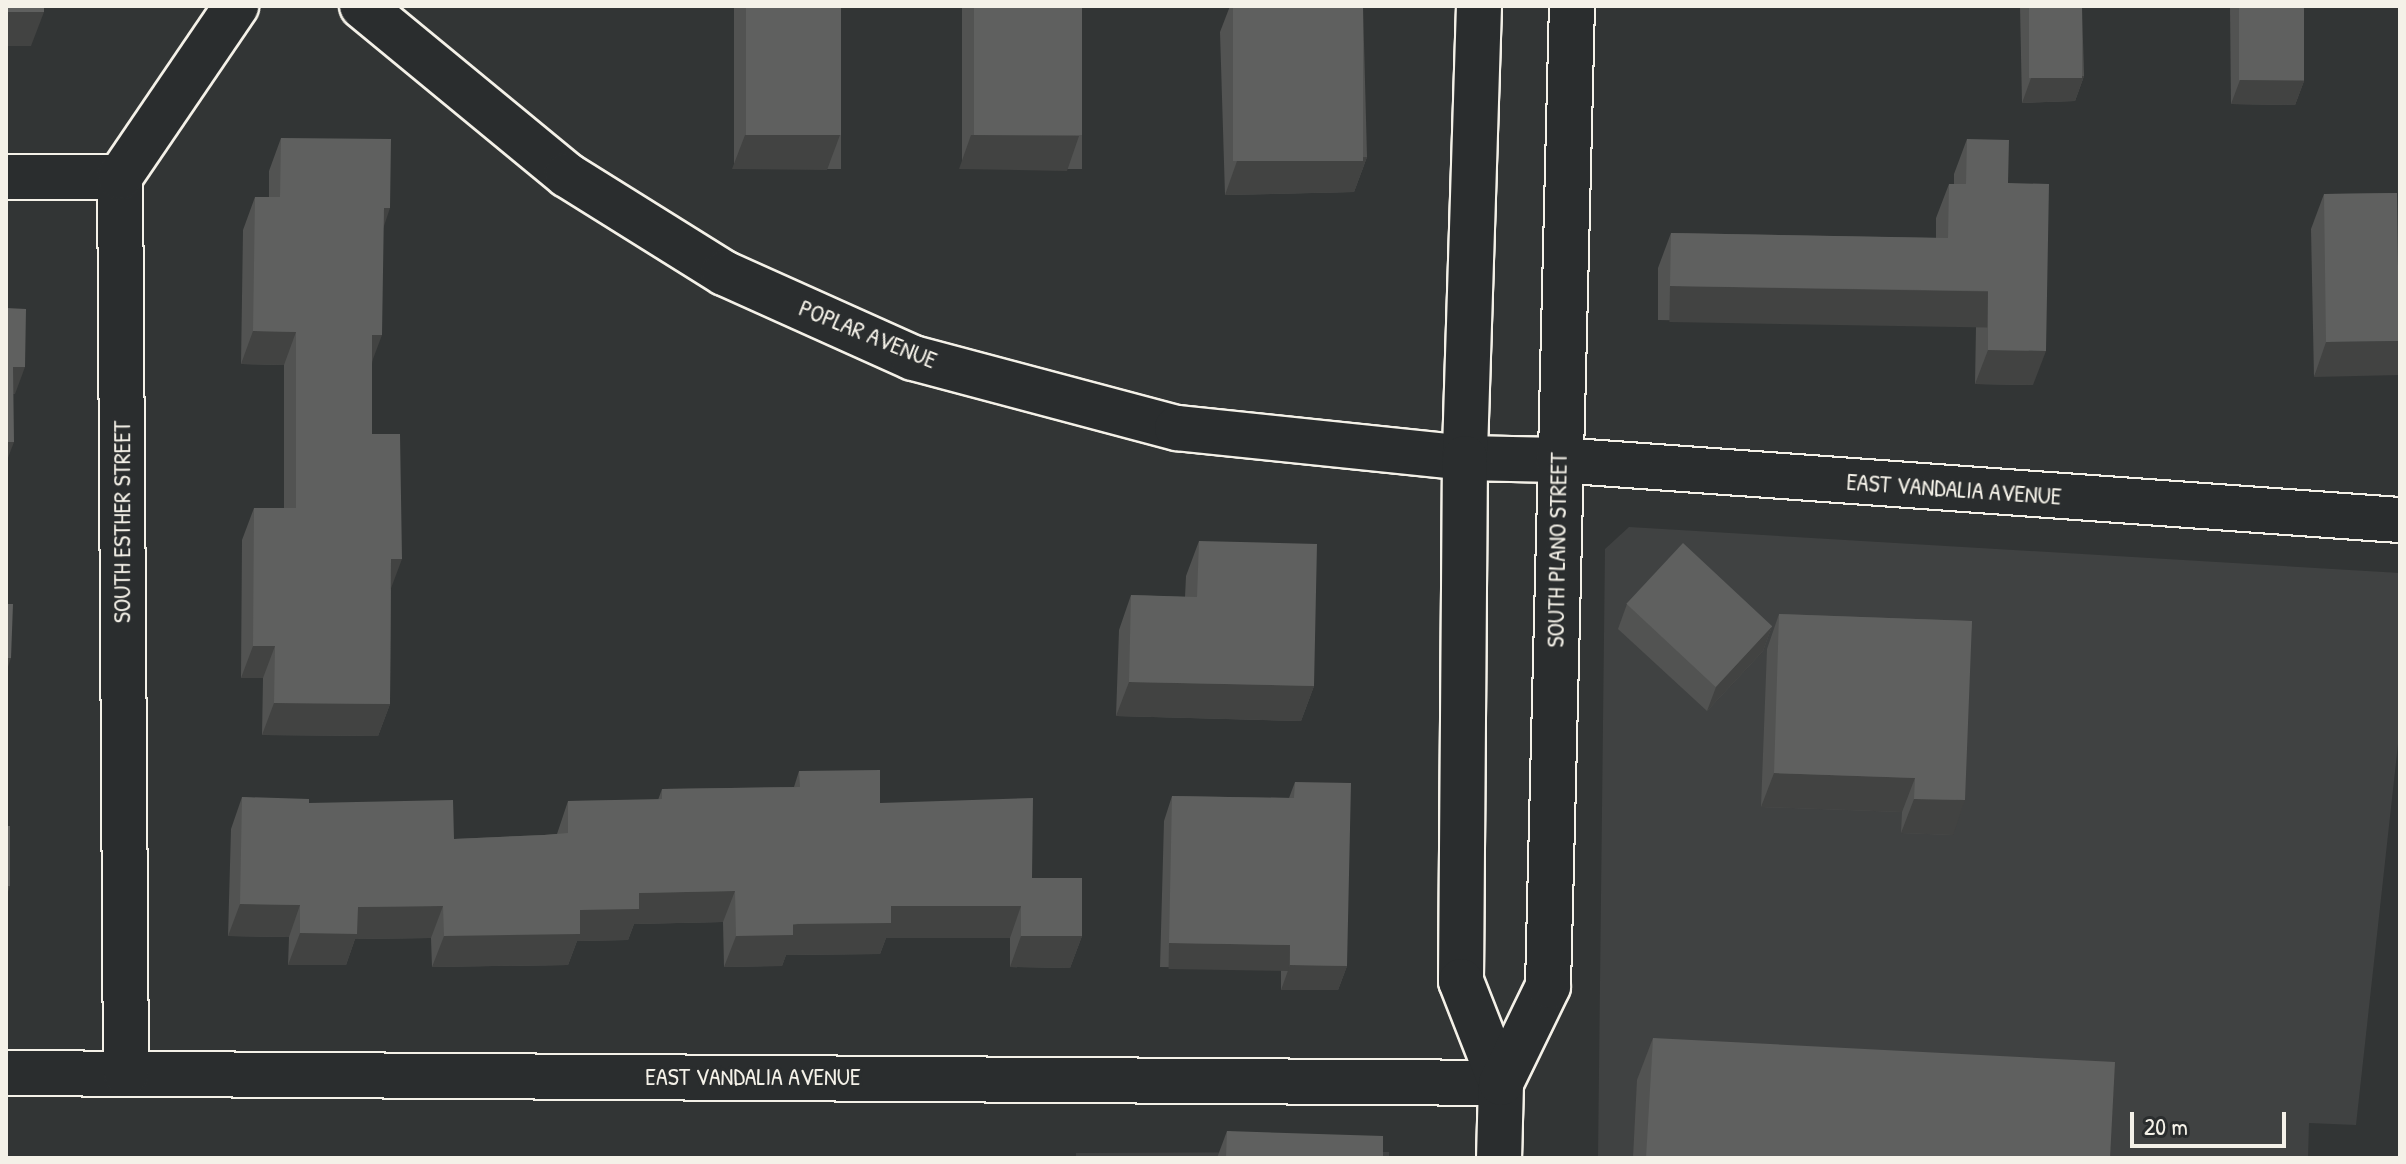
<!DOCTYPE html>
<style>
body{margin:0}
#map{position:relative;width:2406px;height:1164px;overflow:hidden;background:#323535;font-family:"Patrick Hand",sans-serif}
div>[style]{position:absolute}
.built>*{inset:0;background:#404242}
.roads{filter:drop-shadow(2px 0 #f4f1e8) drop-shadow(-2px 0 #f4f1e8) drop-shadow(0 2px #f4f1e8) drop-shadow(0 -2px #f4f1e8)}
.minor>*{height:44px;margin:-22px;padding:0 22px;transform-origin:22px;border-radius:22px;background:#2a2d2e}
.secondary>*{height:44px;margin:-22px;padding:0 22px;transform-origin:22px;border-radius:22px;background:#2a2d2e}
.wall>*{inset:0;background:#525352;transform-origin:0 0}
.shaded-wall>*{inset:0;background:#424342;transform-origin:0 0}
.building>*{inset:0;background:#5f605f;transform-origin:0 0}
span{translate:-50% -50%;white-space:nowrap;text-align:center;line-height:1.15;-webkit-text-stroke:6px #2a2d2e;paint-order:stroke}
.street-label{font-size:24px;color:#f4f1e8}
.frame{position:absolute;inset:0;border:8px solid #f4f1e8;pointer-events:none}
.scale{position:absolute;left:2130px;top:1112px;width:156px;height:36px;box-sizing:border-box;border:4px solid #f4f1e8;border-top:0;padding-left:10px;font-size:24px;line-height:28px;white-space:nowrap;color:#f4f1e8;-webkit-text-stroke:6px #2a2d2e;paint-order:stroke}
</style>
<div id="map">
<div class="built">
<div style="clip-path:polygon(1629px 527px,2400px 573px,2400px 726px,2356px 1125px,2309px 1123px,2308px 1158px,1598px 1158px,1605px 549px)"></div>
<div style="clip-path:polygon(1389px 1152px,1389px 1158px,1076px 1158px,1076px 1153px)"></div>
</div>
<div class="roads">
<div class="minor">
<div style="left:362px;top:6px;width:266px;rotate:39.5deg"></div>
<div style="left:567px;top:175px;width:185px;rotate:32deg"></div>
<div style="left:724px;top:273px;width:207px;rotate:24.2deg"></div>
<div style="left:913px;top:358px;width:273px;rotate:14.9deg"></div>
<div style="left:1177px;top:428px;width:290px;rotate:5.9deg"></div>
<div style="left:1465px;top:458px;width:93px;rotate:1.2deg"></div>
<div style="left:1558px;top:460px;width:844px;rotate:4.08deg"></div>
<div style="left:6px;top:177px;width:114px"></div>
<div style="left:6px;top:1073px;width:1495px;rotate:0.38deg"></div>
<div style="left:126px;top:1074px;width:897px;rotate:-90.38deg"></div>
<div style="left:120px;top:177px;width:207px;rotate:-55.8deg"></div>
</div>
<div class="secondary">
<div style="left:1479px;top:6px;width:452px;rotate:91.8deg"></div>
<div style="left:1465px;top:458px;width:523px;rotate:90.44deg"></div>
<div style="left:1461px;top:981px;width:110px;rotate:68.6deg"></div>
<div style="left:1501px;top:1083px;width:75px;rotate:91.5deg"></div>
<div style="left:1501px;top:1083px;width:108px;rotate:-64.1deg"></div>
<div style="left:1548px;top:986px;width:980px;rotate:-88.6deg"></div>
</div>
</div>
<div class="wall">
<div style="left:734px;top:6px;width:107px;height:163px"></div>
<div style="left:962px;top:6px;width:120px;height:163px"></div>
<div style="clip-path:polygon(1230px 6px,1363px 6px,1367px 157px,1354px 192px,1225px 195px,1220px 32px)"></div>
<div style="clip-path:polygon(2020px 6px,2082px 6px,2084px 76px,2075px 101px,2022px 103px)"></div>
<div style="clip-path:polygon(2230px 6px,2304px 6px,2304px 81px,2295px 105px,2231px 104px)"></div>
<div style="clip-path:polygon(281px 138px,383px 228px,372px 364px,372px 434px,391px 589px,390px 704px,378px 736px,262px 735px,263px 678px,241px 678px,242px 540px,254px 508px,284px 508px,284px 365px,241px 364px,243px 230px,255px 197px,269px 197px,269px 171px)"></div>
<div style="clip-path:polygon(1967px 139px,2008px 183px,2033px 385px,1975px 384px,1976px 326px,1658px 320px,1658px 268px,1671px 233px,1936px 238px,1936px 218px,1949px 184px,1954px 184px,1954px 174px)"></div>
<div style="clip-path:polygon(2397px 193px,2314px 377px,2311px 229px,2324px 194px)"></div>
<div style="clip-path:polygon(1199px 541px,1314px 686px,1301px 721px,1116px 716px,1119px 630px,1131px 595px,1185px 597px,1186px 576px)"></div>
<div style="clip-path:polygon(1627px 604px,1772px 626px,1763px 651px,1707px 711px,1618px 629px)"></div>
<div style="clip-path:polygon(1779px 614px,1972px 621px,1953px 835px,1901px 833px,1902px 812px,1761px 807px,1767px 649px)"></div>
<div style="clip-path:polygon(799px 771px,880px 803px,1032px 878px,1082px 936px,1070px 968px,1010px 967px,1010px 938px,886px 938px,880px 954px,786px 955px,782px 966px,724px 967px,723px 922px,634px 924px,628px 940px,577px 941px,568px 965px,432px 967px,431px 938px,355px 939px,346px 965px,288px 965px,289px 937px,228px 936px,231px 829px,242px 797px,309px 803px,454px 839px,544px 835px,557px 834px,568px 801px,658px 800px,662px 789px,794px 787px)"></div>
<div style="clip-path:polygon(1295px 782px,1347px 966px,1338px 990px,1281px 990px,1281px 969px,1160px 967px,1164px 821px,1172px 796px,1289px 798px)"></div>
<div style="clip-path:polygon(1653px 1038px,2110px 1158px,1633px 1158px,1637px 1080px)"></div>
<div style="clip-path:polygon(1227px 1131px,1383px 1158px,1217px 1158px)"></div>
</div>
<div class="shaded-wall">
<div style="clip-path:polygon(6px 12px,44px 12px,31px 46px,6px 46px)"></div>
<div style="clip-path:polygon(2084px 76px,2075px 101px,2022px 103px,2031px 78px)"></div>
<div style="clip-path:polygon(2240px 80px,2304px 81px,2295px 105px,2231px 104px)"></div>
<div style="clip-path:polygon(745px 135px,840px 135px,827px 170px,732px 169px)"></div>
<div style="clip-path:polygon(971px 135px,1079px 136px,1067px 171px,959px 169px)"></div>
<div style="clip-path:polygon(1367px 157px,1354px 192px,1225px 195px,1237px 161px)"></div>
<div style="clip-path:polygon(384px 208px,390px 208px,379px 241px)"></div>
<div style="left:1670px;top:286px;width:318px;height:36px;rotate:1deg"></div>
<div style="clip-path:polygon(253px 331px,296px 332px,284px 365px,241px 364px)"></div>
<div style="clip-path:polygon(372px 335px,382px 335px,370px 367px)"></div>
<div style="clip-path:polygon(2400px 341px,2400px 375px,2314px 377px,2326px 342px)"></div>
<div style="clip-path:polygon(1988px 350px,2046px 351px,2033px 385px,1975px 384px)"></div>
<div style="clip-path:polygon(13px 367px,25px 367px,15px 394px,6px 394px)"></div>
<div style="clip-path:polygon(6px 442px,14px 442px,6px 463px)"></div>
<div style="clip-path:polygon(391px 559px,402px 559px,390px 591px)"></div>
<div style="clip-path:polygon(1772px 626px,1763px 651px,1707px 711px,1716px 687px)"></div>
<div style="clip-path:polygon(253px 646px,275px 646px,263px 678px,241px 678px)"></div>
<div style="clip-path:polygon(6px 658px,11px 658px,6px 673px)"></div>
<div style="clip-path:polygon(1129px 682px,1314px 686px,1301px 721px,1116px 716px)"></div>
<div style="clip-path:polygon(274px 703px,390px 704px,378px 736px,262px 735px)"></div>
<div style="clip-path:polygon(1774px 773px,1915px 778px,1902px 812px,1761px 807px)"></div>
<div style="clip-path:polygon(1914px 799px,1965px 800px,1953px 835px,1901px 833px)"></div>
<div style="clip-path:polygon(6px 886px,10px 886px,6px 898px)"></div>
<div style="clip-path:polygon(735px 891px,723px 922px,634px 924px,628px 940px,577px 941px,568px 965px,432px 967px,444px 936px,580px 910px,639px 893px)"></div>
<div style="clip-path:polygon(240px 904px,300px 905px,289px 937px,228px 936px)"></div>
<div style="clip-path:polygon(443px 906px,431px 938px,355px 939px,346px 965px,288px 965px,300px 933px,358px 907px)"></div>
<div style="clip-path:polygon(891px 906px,1021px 906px,1010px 938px,886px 938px,880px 954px,786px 955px,782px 966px,724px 967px,736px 936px)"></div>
<div style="clip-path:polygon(1021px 936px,1082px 936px,1070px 968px,1010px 967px)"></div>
<div style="left:1169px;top:943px;width:121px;height:26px;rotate:1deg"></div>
<div style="clip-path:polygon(1290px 965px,1347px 966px,1338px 990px,1281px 990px)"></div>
</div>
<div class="building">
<div style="left:6px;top:6px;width:38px;height:6px"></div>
<div style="left:746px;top:6px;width:95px;height:129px"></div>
<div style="left:974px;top:6px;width:108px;height:129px"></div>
<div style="left:1233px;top:6px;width:130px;height:155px"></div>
<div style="left:2029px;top:6px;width:53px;height:72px"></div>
<div style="left:2239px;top:6px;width:65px;height:74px"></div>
<div style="clip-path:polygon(281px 138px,391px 139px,390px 208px,384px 208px,382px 335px,372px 335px,372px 434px,400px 434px,402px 559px,391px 559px,390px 704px,274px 703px,275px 646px,253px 646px,254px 508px,296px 508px,296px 332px,253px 331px,255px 197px,280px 197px)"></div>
<div style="clip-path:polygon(1967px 139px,2009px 140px,2008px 183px,2049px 184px,2046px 351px,1988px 350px,1988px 291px,1670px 286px,1671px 233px,1948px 238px,1949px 184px,1966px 184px)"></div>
<div style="clip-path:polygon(2397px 193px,2398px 266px,2400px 266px,2400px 341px,2326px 342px,2324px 194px)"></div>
<div style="clip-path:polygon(6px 308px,26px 309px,25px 367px,13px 367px,14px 442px,6px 442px)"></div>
<div style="clip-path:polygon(1199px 541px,1317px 544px,1314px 686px,1129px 682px,1131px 595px,1197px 597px)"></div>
<div style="left:1683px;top:543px;width:122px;height:83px;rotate:43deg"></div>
<div style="clip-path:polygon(6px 604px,13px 604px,11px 658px,6px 658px)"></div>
<div style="clip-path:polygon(1779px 614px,1972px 621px,1965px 800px,1914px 799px,1915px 778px,1774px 773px)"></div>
<div style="clip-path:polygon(880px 770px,880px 803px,1033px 798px,1032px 878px,1082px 878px,1082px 936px,1021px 936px,1021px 906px,891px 906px,891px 923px,793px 924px,793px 935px,736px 936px,735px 891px,639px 893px,639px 909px,580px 910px,580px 934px,444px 936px,443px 906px,358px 907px,357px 934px,300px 933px,300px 905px,240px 904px,242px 797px,309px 799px,309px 803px,453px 800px,454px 839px,544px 835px,568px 833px,568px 801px,662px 799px,662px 789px,800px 787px,799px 771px)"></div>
<div style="clip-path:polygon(1295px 782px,1351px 783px,1347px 966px,1290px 965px,1290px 945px,1169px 943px,1172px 796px,1294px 798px)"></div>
<div style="left:6px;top:826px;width:4px;height:60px"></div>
<div style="clip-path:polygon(1653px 1038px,2115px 1062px,2110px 1158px,1646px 1158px)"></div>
<div style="clip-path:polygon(1227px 1131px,1383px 1136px,1383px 1158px,1226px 1158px)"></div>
</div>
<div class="street-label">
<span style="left:868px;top:334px;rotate:22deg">POPLAR AVENUE</span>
<span style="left:1954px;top:489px;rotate:4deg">EAST VANDALIA AVENUE</span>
<span style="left:122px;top:522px;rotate:-90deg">SOUTH ESTHER STREET</span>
<span style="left:1557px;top:550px;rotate:-89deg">SOUTH PLANO STREET</span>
<span style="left:753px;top:1077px">EAST VANDALIA AVENUE</span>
</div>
<div class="frame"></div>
<div class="scale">20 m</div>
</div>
